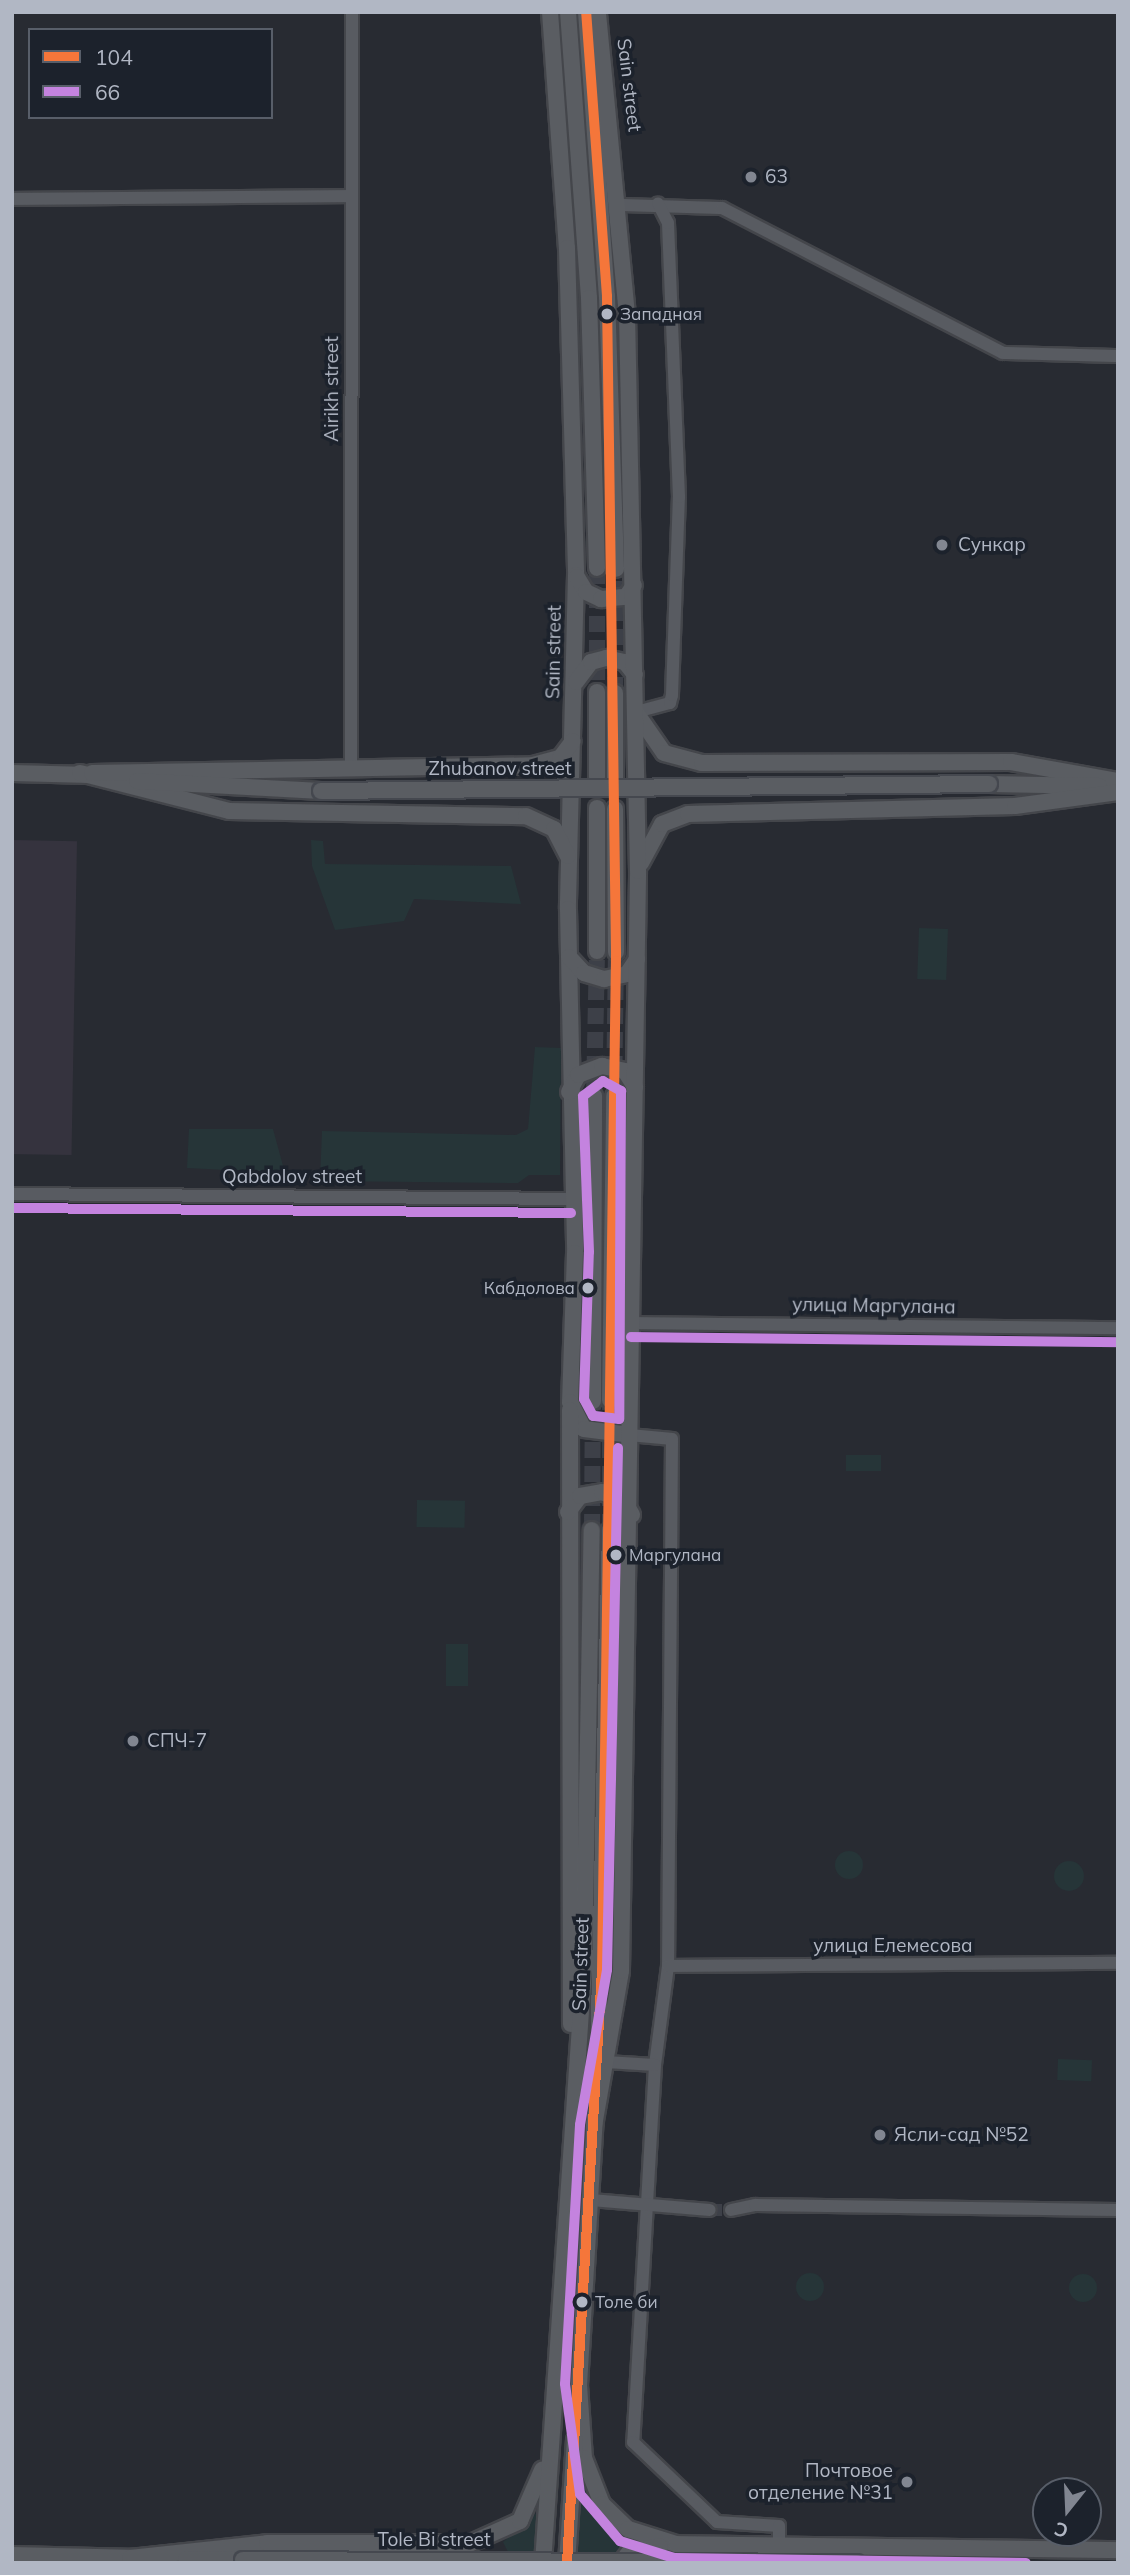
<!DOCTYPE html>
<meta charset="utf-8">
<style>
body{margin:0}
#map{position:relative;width:1130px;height:2575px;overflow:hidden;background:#282b32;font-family:Mulish,sans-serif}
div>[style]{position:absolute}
.medical>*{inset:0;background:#35333e;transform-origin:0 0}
.green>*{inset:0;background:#263538;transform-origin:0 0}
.round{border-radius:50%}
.minor-tunnel>*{height:12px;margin-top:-6px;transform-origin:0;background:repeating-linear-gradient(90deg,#3d4048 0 12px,transparent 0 18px)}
.major-tunnel>*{height:16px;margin-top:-8px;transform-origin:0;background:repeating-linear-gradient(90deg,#3d4048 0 16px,transparent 0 24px)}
.roads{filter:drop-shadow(2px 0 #44464b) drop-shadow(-2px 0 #44464b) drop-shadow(0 2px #44464b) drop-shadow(0 -2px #44464b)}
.minor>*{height:12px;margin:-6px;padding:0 6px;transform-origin:6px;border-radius:6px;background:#585b61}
.major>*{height:16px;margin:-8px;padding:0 8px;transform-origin:8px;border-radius:8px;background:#5a5d62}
.bridges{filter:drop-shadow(2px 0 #45484f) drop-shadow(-2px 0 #45484f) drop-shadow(0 2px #45484f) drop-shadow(0 -2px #45484f)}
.major-bridge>*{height:16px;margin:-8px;padding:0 8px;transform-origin:8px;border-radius:8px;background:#5a5d62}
.bus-1>*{height:10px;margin:-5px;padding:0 5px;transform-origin:5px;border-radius:5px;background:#f5763a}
.bus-2>*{height:10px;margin:-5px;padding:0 5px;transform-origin:5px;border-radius:5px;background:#c483df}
.dots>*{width:19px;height:19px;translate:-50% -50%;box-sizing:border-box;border:4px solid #1c222c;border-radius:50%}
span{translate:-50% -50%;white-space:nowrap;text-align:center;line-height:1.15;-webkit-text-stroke:7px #1c222c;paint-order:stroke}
.bus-label{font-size:17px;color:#b1b7c4}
.left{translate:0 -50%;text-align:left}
.right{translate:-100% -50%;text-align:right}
.street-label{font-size:19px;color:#b1b7c4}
.poi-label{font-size:19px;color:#b1b7c4}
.frame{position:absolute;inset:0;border:14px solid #b1b7c4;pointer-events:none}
.legend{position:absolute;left:28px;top:28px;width:245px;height:91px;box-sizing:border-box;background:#1c222c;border:2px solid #585e69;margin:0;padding:9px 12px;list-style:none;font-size:21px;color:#b1b7c4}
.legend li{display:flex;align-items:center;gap:14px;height:35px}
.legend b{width:35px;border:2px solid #585e69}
.north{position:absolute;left:1032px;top:2477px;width:70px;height:70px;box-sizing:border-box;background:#1c222c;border:2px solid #585e69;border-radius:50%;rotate:198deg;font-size:19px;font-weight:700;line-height:28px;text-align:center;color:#b1b7c4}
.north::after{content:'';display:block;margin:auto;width:24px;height:32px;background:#818691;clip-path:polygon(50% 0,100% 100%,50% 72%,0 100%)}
</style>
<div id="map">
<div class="medical">
<div style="left:12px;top:840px;width:65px;height:314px;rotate:1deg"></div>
</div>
<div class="green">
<div style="clip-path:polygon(311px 840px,323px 841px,325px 864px,511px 866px,521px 904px,414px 899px,404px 921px,335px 930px,312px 866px)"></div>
<div style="left:919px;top:928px;width:29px;height:51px;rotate:2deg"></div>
<div style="clip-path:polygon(535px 1047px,561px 1048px,560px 1175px,529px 1175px,518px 1183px,320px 1181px,322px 1131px,516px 1135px,528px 1129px)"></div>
<div style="clip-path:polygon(189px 1129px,273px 1129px,285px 1173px,187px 1168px)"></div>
<div style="left:846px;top:1455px;width:35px;height:16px"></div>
<div style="left:417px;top:1500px;width:48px;height:27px;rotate:1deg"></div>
<div style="left:446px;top:1644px;width:22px;height:42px"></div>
<div class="round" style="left:835px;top:1851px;width:28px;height:28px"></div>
<div class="round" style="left:1054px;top:1861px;width:30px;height:30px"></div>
<div style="left:1058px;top:2059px;width:34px;height:21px;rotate:2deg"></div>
<div class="round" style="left:796px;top:2273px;width:28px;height:28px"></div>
<div class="round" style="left:1069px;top:2274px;width:28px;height:28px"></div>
<div style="clip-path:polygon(582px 2478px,603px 2516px,640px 2542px,617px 2558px,577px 2563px)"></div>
<div style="clip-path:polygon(541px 2509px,537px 2563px,511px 2558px,503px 2542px)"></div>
</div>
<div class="minor-tunnel">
<div style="left:710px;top:2210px;width:21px"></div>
</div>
<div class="major-tunnel">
<div style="left:597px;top:568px;width:124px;rotate:90deg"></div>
<div style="left:615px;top:693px;width:124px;rotate:-89.5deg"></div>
<div style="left:594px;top:1096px;width:145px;rotate:-88.8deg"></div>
<div style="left:614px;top:1096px;width:144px;rotate:-89.2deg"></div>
<div style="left:592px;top:1530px;width:129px;rotate:-89.6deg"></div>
<div style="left:610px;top:1530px;width:130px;rotate:-90deg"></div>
</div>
<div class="roads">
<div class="minor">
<div style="left:12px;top:199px;width:339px;rotate:-0.5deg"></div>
<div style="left:620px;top:205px;width:102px;rotate:1.7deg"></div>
<div style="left:722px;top:208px;width:316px;rotate:27.3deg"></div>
<div style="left:1003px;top:353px;width:115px;rotate:1.5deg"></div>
<div style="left:636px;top:712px;width:35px;rotate:-15deg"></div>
<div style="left:670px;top:703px;width:8px;rotate:-76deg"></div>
<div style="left:672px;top:695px;width:198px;rotate:-88deg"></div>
<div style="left:679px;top:497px;width:274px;rotate:-92.3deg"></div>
<div style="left:668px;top:223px;width:22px;rotate:-117deg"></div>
<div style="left:351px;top:767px;width:755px;rotate:-89.92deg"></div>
<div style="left:12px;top:1194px;width:559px;rotate:0.51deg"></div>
<div style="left:631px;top:1323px;width:487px;rotate:0.6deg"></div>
<div style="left:630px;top:1435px;width:42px;rotate:5.4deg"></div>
<div style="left:672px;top:1439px;width:527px;rotate:90.43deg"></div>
<div style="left:668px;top:1966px;width:100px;rotate:97.5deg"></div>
<div style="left:655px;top:2065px;width:378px;rotate:93.3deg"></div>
<div style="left:633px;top:2442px;width:116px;rotate:43.6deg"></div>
<div style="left:717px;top:2522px;width:62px;rotate:3.7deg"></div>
<div style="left:779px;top:2526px;width:19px;rotate:90deg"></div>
<div style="left:668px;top:1966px;width:450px;rotate:-0.4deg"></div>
<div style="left:606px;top:2062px;width:49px;rotate:3.5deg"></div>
<div style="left:591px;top:2200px;width:119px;rotate:4.8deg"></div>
<div style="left:731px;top:2210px;width:25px;rotate:-12deg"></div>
<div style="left:755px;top:2205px;width:363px;rotate:0.8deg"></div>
</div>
<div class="major">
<div style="left:550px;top:12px;width:237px;rotate:85.9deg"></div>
<div style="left:567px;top:248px;width:327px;rotate:88.4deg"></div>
<div style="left:576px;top:575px;width:334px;rotate:91.4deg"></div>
<div style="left:568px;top:909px;width:344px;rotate:88.8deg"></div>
<div style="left:575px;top:1253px;width:149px;rotate:91.9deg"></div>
<div style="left:570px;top:1402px;width:30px;rotate:63deg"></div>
<div style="left:584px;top:1429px;width:46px;rotate:7.4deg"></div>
<div style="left:568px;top:12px;width:287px;rotate:85.8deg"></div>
<div style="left:589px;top:298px;width:270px;rotate:88.3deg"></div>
<div style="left:586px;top:12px;width:285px;rotate:85.8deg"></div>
<div style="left:607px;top:296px;width:273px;rotate:88.1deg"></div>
<div style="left:577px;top:577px;width:17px;rotate:59deg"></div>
<div style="left:586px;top:592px;width:17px;rotate:25deg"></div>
<div style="left:601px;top:599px;width:25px;rotate:-5deg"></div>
<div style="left:626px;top:597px;width:14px;rotate:-56deg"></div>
<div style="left:576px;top:682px;width:25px;rotate:-53deg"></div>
<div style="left:591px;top:662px;width:16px;rotate:-15deg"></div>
<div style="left:606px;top:658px;width:19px;rotate:12deg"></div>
<div style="left:625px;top:662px;width:16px;rotate:52deg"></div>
<div style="left:615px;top:693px;width:86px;rotate:90deg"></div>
<div style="left:637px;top:714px;width:47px;rotate:55.3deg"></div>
<div style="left:664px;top:753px;width:39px;rotate:15deg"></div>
<div style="left:702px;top:763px;width:309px;rotate:-0.2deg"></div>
<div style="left:1011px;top:762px;width:109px;rotate:10.1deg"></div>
<div style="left:12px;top:773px;width:78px;rotate:1.5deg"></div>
<div style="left:80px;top:773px;width:154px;rotate:14.3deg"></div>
<div style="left:229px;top:811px;width:297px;rotate:1deg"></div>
<div style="left:526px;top:816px;width:31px;rotate:25deg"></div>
<div style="left:554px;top:829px;width:30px;rotate:63deg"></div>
<div style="left:92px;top:773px;width:441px;rotate:-1deg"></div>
<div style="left:533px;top:765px;width:28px;rotate:-15deg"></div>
<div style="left:560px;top:758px;width:21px;rotate:-53deg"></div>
<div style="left:597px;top:777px;width:85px;rotate:-90deg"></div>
<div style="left:137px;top:781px;width:184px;rotate:3.1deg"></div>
<div style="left:989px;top:784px;width:110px;rotate:1deg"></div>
<div style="left:615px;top:809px;width:143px;rotate:89.6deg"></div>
<div style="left:641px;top:863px;width:44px;rotate:-61.7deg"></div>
<div style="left:662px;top:824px;width:28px;rotate:-21deg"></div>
<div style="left:688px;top:814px;width:327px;rotate:-1.4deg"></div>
<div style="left:1015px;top:806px;width:104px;rotate:-7.7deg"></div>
<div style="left:597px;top:951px;width:143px;rotate:-90deg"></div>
<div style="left:569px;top:957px;width:22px;rotate:47deg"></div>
<div style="left:584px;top:973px;width:21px;rotate:17deg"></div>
<div style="left:604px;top:979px;width:24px;rotate:-12deg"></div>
<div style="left:627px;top:974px;width:18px;rotate:-56deg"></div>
<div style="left:569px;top:1092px;width:19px;rotate:-62deg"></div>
<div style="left:578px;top:1075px;width:26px;rotate:-21deg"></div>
<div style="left:602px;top:1066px;width:24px;rotate:12deg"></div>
<div style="left:625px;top:1071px;width:19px;rotate:58deg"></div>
<div style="left:610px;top:1400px;width:304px;rotate:-89.2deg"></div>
<div style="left:593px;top:1401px;width:305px;rotate:-89.8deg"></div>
<div style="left:570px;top:1410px;width:614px;rotate:89.91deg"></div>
<div style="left:568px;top:1512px;width:20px;rotate:-53deg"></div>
<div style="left:580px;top:1496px;width:22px;rotate:-10deg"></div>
<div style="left:602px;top:1492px;width:24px;rotate:22deg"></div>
<div style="left:624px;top:1501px;width:16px;rotate:60deg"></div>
<div style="left:598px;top:2062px;width:532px;rotate:-88.71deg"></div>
<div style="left:595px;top:2116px;width:269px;rotate:93.4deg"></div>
<div style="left:579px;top:2385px;width:73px;rotate:86.1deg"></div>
<div style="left:584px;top:2458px;width:49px;rotate:68.6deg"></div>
<div style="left:602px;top:2504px;width:36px;rotate:44deg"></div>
<div style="left:628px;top:2529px;width:50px;rotate:17.4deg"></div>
<div style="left:676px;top:2544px;width:442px;rotate:0.8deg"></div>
<div style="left:594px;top:2126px;width:157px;rotate:-80.1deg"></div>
<div style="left:621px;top:1971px;width:1100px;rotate:-89.11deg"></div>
<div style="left:638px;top:871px;width:556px;rotate:-91.13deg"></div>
<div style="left:627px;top:315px;width:304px;rotate:-95.5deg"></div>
<div style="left:12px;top:2555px;width:127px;rotate:1.4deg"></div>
<div style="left:130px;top:2558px;width:138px;rotate:-6.2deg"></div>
<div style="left:267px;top:2543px;width:204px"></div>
<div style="left:471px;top:2543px;width:54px;rotate:-24.2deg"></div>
<div style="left:520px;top:2521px;width:56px;rotate:-66.7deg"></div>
<div style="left:186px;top:2559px;width:57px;rotate:1deg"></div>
<div style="left:543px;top:2563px;width:596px;rotate:-86.06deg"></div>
<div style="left:584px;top:1968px;width:438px;rotate:-89deg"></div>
<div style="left:567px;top:2563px;width:123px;rotate:-86.3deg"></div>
<div style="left:621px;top:2563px;width:15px;rotate:-53deg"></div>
<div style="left:630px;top:2551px;width:30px;rotate:-9deg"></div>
</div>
</div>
<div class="bridges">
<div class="major-bridge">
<div style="left:321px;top:791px;width:668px;rotate:-0.6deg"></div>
<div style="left:243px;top:2560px;width:614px;rotate:0.28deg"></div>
</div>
</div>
<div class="bus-1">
<div style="left:567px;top:2563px;width:593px;rotate:-86.62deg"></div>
<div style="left:602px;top:1971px;width:1019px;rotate:-89.21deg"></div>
<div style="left:616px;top:952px;width:656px;rotate:-90.79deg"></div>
<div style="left:607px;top:296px;width:285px;rotate:-94.2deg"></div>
</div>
<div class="bus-2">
<div style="left:603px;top:1081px;width:21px;rotate:29deg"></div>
<div style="left:621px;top:1091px;width:328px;rotate:90.3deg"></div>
<div style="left:619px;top:1419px;width:26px;rotate:-173deg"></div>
<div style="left:593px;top:1416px;width:19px;rotate:-118deg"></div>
<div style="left:584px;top:1399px;width:147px;rotate:-88.1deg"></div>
<div style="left:589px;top:1252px;width:156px;rotate:-92.2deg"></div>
<div style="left:583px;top:1096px;width:25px;rotate:-37deg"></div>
<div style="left:12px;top:1208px;width:559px;rotate:0.51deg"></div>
<div style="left:631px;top:1337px;width:487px;rotate:0.6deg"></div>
<div style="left:618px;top:1448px;width:522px;rotate:91.21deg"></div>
<div style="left:607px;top:1970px;width:157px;rotate:99.9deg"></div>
<div style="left:580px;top:2125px;width:259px;rotate:93.3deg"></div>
<div style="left:565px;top:2384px;width:111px;rotate:82.2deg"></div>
<div style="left:580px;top:2494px;width:62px;rotate:49.6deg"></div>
<div style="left:620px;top:2541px;width:57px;rotate:17.5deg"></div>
<div style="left:674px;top:2558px;width:352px;rotate:0.8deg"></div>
</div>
<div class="dots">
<div style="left:751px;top:177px;background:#818691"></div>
<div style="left:607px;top:314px;background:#b1b7c4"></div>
<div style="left:942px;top:545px;background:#818691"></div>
<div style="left:588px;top:1288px;background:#b1b7c4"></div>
<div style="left:616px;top:1555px;background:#b1b7c4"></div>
<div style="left:133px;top:1741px;background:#818691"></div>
<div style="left:880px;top:2135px;background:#818691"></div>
<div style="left:582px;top:2302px;background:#b1b7c4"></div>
<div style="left:907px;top:2482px;background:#818691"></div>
</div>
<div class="bus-label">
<span class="left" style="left:620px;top:314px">Западная</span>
<span class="right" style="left:575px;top:1288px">Кабдолова</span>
<span class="left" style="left:629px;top:1555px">Маргулана</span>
<span class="left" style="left:595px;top:2302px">Толе би</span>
</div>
<div class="street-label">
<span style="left:629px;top:85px;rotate:83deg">Sain street</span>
<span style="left:332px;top:389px;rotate:-90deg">Airikh street</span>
<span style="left:554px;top:652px;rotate:-89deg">Sain street</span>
<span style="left:500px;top:769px">Zhubanov street</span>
<span style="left:292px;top:1177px">Qabdolov street</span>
<span style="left:874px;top:1306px;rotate:1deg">улица Маргулана</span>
<span style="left:893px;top:1946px">улица Елемесова</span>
<span style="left:581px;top:1964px;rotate:-88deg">Sain street</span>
<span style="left:434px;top:2540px">Tole Bi street</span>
</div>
<div class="poi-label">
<span class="left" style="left:765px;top:177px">63</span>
<span class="left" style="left:958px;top:545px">Сункар</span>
<span class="left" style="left:147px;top:1741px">СПЧ-7</span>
<span class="left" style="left:894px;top:2135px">Ясли-сад №52</span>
<span class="right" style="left:893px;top:2482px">Почтовое<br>отделение №31</span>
</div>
<div class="frame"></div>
<ul class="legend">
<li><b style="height:9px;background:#f5763a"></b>104</li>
<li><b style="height:9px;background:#c483df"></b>66</li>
</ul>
<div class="north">С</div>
</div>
